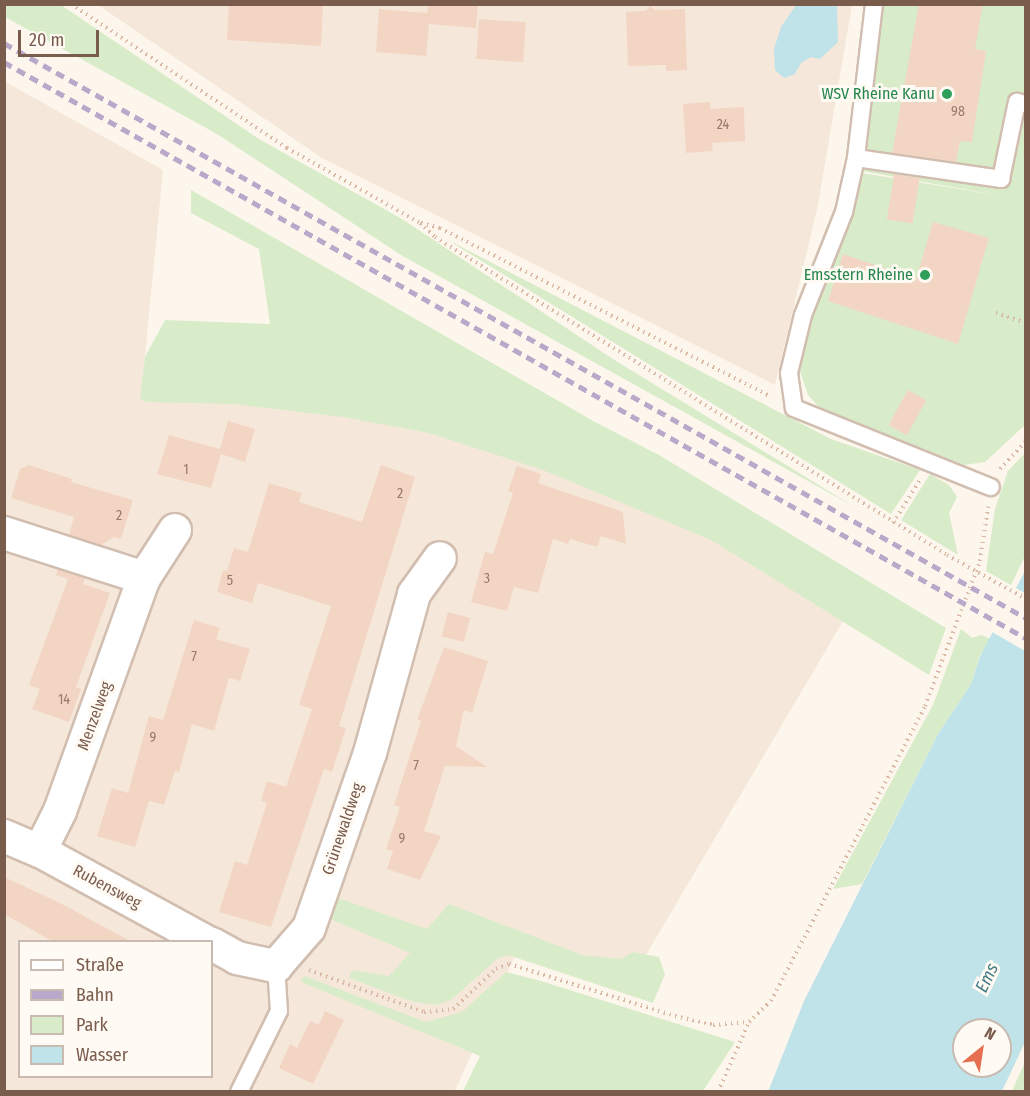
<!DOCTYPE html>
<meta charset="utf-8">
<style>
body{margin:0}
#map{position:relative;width:1030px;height:1096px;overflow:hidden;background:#fdf6ec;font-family:"Fira Sans Condensed",sans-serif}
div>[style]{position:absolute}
.residential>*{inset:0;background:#f5e8da}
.green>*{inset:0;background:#d8ecc9}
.water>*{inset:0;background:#bfe3e8}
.pier>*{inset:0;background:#fdf6ec}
.building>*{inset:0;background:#f3d5c3;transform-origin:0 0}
.path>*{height:4px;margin-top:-2px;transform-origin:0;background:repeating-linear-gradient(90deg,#d9b8a5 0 1.5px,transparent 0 6px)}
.roads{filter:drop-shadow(2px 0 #d1beb0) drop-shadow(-2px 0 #d1beb0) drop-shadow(0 2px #d1beb0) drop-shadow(0 -2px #d1beb0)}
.service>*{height:16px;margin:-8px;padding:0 8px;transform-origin:8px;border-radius:8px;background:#fff}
.minor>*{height:32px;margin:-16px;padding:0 16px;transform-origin:16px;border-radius:16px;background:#fff}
.rail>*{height:4.5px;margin-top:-2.25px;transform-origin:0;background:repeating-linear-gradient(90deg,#b9a8c9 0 9px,transparent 0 15px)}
.path-bridge>*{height:4px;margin-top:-2px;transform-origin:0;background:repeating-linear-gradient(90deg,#d9b8a5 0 1.5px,transparent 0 6px)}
.dots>*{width:16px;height:16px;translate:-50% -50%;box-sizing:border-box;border:3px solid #fffaf3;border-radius:50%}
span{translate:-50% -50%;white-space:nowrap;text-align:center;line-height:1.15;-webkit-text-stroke:6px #fffaf3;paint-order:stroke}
.number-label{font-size:14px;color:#987a6a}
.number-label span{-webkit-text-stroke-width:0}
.leisure-label{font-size:16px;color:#27864d}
.right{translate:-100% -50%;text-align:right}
.street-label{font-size:16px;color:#7a5c4d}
.water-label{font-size:18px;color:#437c86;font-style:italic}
.frame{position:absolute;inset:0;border:6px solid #7a5c4d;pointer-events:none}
.legend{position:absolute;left:18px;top:940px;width:195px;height:138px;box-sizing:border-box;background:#fffaf3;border:2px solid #cabbb1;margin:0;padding:8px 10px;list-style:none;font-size:18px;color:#7a5c4d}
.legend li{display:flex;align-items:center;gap:12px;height:30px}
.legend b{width:30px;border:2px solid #cabbb1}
.north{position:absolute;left:952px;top:1018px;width:60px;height:60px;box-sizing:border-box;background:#fffaf3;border:2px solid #cabbb1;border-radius:50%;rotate:30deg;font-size:16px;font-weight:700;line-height:24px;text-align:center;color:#7a5c4d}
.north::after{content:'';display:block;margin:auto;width:21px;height:27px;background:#e76f51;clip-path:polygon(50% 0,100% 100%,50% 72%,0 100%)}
.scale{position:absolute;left:18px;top:30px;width:81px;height:27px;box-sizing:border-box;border:3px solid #7a5c4d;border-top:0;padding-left:8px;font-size:18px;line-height:21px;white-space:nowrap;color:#7a5c4d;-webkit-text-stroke:4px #fffaf3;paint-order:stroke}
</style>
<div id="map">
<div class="residential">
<div style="clip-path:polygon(98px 5px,852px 5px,818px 205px,775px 385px,322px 158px)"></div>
<div style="clip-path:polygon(evenodd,4px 81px,163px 170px,141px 398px,353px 403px,627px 476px,855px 601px,630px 982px,521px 942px,455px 1091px,5px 1091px,4px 81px,20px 942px,212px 942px,212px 1076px,20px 1076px,20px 942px)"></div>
</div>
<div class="green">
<div style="clip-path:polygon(5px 4px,61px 5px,259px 139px,402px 219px,616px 361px,853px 506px,401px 255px,217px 134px,5px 17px)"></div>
<div style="clip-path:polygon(882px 5px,1025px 5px,1025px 425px,985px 462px,964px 465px,826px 415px,808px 395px,800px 371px,801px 350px,856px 172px,1008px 197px,856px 170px)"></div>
<div style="clip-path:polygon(191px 190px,595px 422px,659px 455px,946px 628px,929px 675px,711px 540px,543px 470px,429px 433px,343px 417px,233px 404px,146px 402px,140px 398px,145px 357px,165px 320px,270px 324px,259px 249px,191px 213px)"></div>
<div style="clip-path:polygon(446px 239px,831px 439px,920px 470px,891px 514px)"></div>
<div style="clip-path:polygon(1025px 453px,1025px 556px,1011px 585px,986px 571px,995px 509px,1008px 471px)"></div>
<div style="clip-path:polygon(930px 474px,949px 485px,957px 497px,949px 513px,958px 555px,901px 520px)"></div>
<div style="clip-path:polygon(961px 629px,972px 638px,981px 635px,991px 639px,980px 655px,971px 684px,938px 734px,862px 884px,833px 889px,933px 705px)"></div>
<div style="clip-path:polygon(335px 897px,427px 929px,449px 904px,582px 955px,621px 959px,633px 952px,659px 957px,665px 974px,653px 1003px,508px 955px,498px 958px,451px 1000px,435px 1005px,411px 1001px,349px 978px,352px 970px,389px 976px,410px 953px,328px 918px)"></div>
<div style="clip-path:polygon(506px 972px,541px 981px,735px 1042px,703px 1091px,463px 1091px,480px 1056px,301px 982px,304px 976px,426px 1022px,462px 1012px)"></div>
<div style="clip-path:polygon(1025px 1062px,1025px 1091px,1012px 1091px)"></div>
</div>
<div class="water">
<div style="clip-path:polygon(796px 5px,837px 5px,838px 42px,820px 59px,811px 57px,801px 63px,795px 74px,784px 78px,775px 70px,774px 49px,781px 27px)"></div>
<div style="clip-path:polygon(evenodd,1025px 571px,1026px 1040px,1002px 1091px,768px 1092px,804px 1001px,938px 734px,971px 684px,980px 656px,1025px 571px,964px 1030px,1000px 1030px,1000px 1066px,964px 1066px,964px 1030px)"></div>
</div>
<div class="pier">
<div style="clip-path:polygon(1014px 587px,1025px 593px,1025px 651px,992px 632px)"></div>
</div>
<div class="building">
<div style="clip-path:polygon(229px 4px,323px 4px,321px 46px,227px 40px)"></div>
<div style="clip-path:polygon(428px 4px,478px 4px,476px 28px,429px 24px,426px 56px,376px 52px,379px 9px,427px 13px)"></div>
<div style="clip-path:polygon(919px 4px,983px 4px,975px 49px,986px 51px,972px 142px,960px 141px,956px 162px,892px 153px)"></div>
<div style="clip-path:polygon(650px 6px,655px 10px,685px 9px,687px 70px,666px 71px,666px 65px,628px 66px,626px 12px,646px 11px)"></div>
<div style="left:479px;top:19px;width:47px;height:40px;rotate:4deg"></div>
<div style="clip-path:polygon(710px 102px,710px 109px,744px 107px,745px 141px,712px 143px,713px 151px,686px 153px,683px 104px)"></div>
<div style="left:894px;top:174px;width:26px;height:46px;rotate:9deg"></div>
<div style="clip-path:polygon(933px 222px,989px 238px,958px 344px,828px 301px,843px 254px,916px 279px)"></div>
<div style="left:908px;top:390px;width:21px;height:40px;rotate:29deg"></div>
<div style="clip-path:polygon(228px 421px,255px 429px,245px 462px,221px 454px,211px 488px,157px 474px,169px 435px,220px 449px)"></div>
<div style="clip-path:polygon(29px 465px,72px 479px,71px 482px,133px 500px,121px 539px,114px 537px,101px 545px,69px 535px,74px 517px,11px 498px,20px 469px)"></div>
<div style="clip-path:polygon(381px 465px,415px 477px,339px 726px,346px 728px,332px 772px,324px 769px,271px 927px,219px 912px,235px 861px,247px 865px,267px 803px,261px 801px,267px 781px,286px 787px,312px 709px,299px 705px,331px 606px,258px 583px,252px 603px,217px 592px,223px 570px,227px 571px,234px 548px,248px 552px,269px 483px,302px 493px,299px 502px,362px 522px)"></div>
<div style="clip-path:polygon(517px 466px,541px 474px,538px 483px,623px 512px,626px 544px,601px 536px,597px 547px,570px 539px,568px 544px,553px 539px,538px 593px,514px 587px,507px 611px,471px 602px,485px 552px,493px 554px,513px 493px,508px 491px)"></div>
<div style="clip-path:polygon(58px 569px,85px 578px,83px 584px,110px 593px,76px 687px,81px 689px,69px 722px,32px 709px,40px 689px,29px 685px,68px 579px,56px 575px)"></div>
<div style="left:448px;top:612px;width:23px;height:25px;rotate:15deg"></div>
<div style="clip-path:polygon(194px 620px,220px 628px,216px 639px,250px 649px,240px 681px,229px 678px,214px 731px,192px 724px,179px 772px,175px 771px,164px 805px,149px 801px,135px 847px,97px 836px,112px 788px,128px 793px,149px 716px,163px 720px)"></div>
<div style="clip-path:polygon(444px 647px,488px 661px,472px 713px,464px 710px,456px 746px,487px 767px,445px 766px,424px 831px,441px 836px,420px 880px,387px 869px,393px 851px,386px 849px,400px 807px,394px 805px,421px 721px,417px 720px)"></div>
<div style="clip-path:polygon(4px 877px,60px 903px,132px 942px,54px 942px,4px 914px)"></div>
<div style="clip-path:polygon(325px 1011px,344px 1020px,313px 1084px,279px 1068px,290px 1044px,297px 1048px,310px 1021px,319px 1025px)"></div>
</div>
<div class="path">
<div style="left:71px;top:4px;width:260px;rotate:33.7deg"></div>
<div style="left:287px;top:148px;width:153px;rotate:29.4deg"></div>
<div style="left:420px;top:223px;width:21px;rotate:43deg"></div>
<div style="left:435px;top:237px;width:603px;rotate:31.84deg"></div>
<div style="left:421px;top:223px;width:20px;rotate:15deg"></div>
<div style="left:440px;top:228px;width:372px;rotate:27deg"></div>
<div style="left:996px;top:313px;width:32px;rotate:18deg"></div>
<div style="left:1000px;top:469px;width:38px;rotate:-47deg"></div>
<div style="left:893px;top:523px;width:51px;rotate:-57.9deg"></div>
<div style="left:309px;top:970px;width:122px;rotate:20.1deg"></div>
<div style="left:424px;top:1012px;width:29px;rotate:-6deg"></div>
<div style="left:453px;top:1009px;width:59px;rotate:-42.9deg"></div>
<div style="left:496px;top:969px;width:14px;rotate:-21deg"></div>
<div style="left:509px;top:964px;width:174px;rotate:17.4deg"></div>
<div style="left:675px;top:1016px;width:39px;rotate:13deg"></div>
<div style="left:713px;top:1025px;width:36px;rotate:-5deg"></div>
<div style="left:749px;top:1022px;width:30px;rotate:-44deg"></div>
<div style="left:771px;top:1001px;width:333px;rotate:-62.4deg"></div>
<div style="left:925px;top:706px;width:155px;rotate:-69.2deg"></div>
<div style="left:980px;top:561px;width:55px;rotate:-81.6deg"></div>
<div style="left:718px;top:1092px;width:77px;rotate:-66.1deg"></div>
</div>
<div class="roads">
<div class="service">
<div style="left:874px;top:4px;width:155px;rotate:96.7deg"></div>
<div style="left:856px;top:158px;width:55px;rotate:102.5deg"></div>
<div style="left:844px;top:212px;width:111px;rotate:111.7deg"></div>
<div style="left:803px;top:315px;width:60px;rotate:103.6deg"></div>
<div style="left:789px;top:373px;width:35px;rotate:82deg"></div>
<div style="left:794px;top:408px;width:212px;rotate:21.9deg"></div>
<div style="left:856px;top:158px;width:147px;rotate:8.2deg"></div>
<div style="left:1001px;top:179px;width:79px;rotate:-78.3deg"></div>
<div style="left:1017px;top:102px;width:9px;rotate:13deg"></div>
<div style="left:239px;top:1092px;width:90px;rotate:-63.7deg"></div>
<div style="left:279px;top:1011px;width:45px;rotate:-93.8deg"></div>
</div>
<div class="minor">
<div style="left:4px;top:533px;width:147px;rotate:17.8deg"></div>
<div style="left:4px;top:836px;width:39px;rotate:23deg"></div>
<div style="left:40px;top:851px;width:190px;rotate:28.6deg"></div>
<div style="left:40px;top:851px;width:45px;rotate:-63.4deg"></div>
<div style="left:60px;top:811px;width:248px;rotate:-70.2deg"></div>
<div style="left:144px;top:578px;width:57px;rotate:-57.1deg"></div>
<div style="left:212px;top:944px;width:29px;rotate:29deg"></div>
<div style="left:237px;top:958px;width:40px;rotate:12deg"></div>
<div style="left:276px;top:966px;width:50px;rotate:-49deg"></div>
<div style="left:309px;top:928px;width:185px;rotate:-70.8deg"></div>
<div style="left:370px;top:753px;width:165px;rotate:-74.5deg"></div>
<div style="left:414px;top:594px;width:44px;rotate:-54.2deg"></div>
</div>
</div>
<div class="rail">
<div style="left:4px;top:43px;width:1173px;rotate:29.36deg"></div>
<div style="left:4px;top:62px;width:1173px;rotate:29.41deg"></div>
</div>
<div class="path-bridge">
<div style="left:947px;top:555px;width:90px;rotate:29.1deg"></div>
</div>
<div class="dots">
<div style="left:947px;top:94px;background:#2e9e5b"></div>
<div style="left:925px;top:275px;background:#2e9e5b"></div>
</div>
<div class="number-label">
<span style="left:958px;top:112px">98</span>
<span style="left:723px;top:125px">24</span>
<span style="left:186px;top:470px">1</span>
<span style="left:400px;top:494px">2</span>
<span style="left:119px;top:516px">2</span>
<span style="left:487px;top:579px">3</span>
<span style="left:230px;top:581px">5</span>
<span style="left:194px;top:657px">7</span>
<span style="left:64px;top:700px">14</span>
<span style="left:153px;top:738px">9</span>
<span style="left:416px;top:766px">7</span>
<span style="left:402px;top:839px">9</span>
</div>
<div class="leisure-label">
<span class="right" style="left:935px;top:94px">WSV Rheine Kanu</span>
<span class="right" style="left:913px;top:275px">Emsstern Rheine</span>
</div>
<div class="street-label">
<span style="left:95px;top:716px;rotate:-70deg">Menzelweg</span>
<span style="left:343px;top:829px;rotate:-71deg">Grünewaldweg</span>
<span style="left:107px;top:887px;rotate:28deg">Rubensweg</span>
</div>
<div class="water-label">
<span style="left:987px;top:978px;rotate:-65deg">Ems</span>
</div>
<div class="frame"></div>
<ul class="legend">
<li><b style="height:8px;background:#fff"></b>Straße</li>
<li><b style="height:8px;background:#b9a8c9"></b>Bahn</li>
<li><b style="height:16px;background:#d8ecc9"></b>Park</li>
<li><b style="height:16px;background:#bfe3e8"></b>Wasser</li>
</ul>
<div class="north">N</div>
<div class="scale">20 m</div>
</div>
